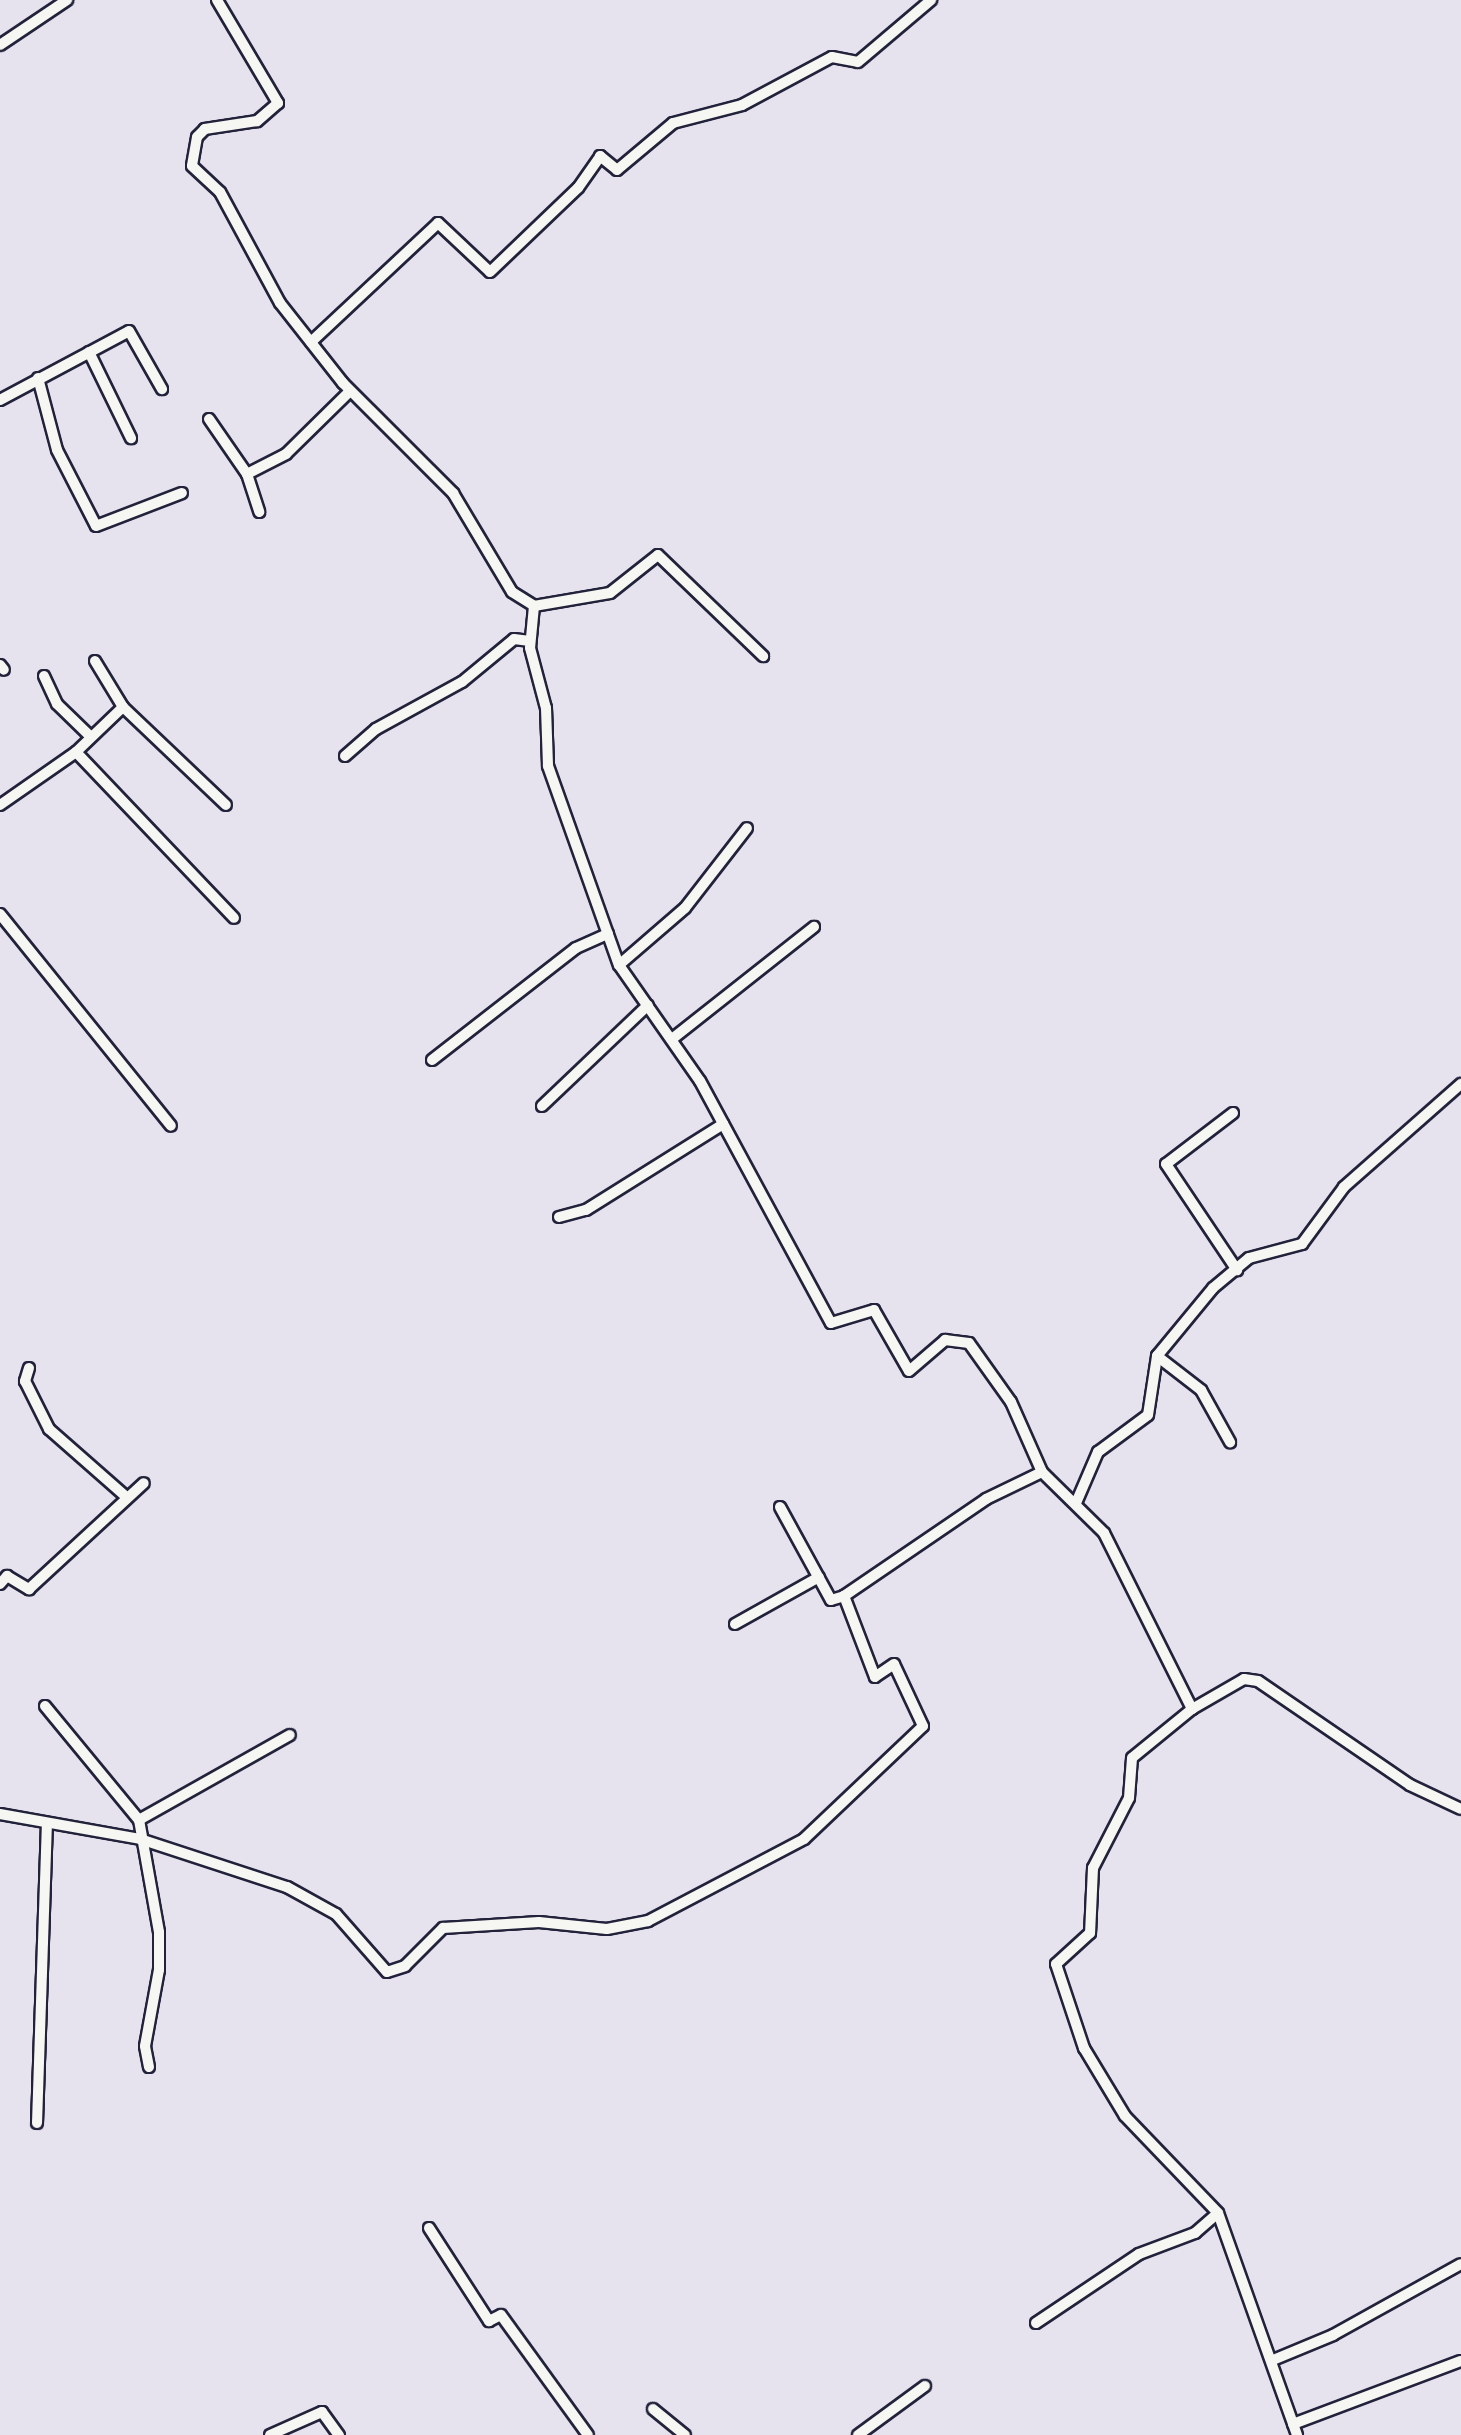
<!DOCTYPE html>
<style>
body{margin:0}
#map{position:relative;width:1461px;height:2435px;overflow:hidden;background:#e6e2ee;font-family:"Patrick Hand",sans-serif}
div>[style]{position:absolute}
.roads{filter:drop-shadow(2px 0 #22223b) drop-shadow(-2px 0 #22223b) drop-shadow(0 2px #22223b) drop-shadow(0 -2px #22223b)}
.minor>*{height:10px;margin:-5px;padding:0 5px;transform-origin:5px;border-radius:5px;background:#f6f6f2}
span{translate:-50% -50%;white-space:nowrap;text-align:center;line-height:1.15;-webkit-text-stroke:10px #f6f6f2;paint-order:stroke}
</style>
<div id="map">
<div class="roads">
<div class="minor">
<div style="left:217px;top:0;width:120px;rotate:59.4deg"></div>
<div style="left:278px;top:103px;width:28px;rotate:139deg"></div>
<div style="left:257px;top:121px;width:53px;rotate:171.3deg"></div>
<div style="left:205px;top:129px;width:11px;rotate:135deg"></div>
<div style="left:197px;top:137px;width:29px;rotate:100deg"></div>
<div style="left:192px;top:166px;width:38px;rotate:43deg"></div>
<div style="left:220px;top:192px;width:126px;rotate:61.6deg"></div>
<div style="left:280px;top:303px;width:102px;rotate:51.8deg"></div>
<div style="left:343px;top:383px;width:156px;rotate:45deg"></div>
<div style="left:453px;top:493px;width:115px;rotate:59.2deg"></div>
<div style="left:512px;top:592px;width:26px;rotate:32deg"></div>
<div style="left:534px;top:606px;width:42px;rotate:95.4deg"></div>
<div style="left:530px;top:648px;width:62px;rotate:75.1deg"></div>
<div style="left:546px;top:708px;width:58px;rotate:88deg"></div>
<div style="left:548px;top:766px;width:211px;rotate:70.4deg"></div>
<div style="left:619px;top:965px;width:141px;rotate:55.1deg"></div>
<div style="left:700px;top:1081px;width:275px;rotate:61.6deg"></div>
<div style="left:831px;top:1323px;width:45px;rotate:-16.8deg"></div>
<div style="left:874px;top:1310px;width:70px;rotate:60.2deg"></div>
<div style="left:909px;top:1371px;width:48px;rotate:-40.7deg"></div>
<div style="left:945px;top:1340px;width:24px;rotate:7deg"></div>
<div style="left:969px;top:1343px;width:72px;rotate:54.6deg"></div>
<div style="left:1011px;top:1402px;width:77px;rotate:66.1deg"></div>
<div style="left:1042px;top:1472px;width:87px;rotate:44.5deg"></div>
<div style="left:1104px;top:1533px;width:197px;rotate:63.4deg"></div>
<div style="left:1192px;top:1709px;width:77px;rotate:140.8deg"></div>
<div style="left:1132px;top:1758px;width:40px;rotate:94.3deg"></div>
<div style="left:1129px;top:1798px;width:79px;rotate:117.2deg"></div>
<div style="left:1093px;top:1868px;width:65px;rotate:92.6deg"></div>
<div style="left:1090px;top:1933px;width:46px;rotate:137.6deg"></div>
<div style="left:1056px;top:1964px;width:89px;rotate:71.6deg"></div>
<div style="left:1084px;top:2048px;width:79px;rotate:58.9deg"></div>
<div style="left:1125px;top:2116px;width:134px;rotate:46.2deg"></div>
<div style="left:1218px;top:2213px;width:236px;rotate:70.4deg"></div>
<div style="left:0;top:45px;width:81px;rotate:-33.9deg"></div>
<div style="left:311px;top:342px;width:174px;rotate:-43.1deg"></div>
<div style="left:438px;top:223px;width:71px;rotate:43.3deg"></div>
<div style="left:490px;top:272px;width:122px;rotate:-43.7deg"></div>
<div style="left:578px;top:188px;width:39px;rotate:-55deg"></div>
<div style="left:600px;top:156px;width:22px;rotate:39deg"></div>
<div style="left:617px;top:170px;width:73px;rotate:-40deg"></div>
<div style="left:673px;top:123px;width:71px;rotate:-14.6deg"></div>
<div style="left:742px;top:105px;width:102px;rotate:-28.1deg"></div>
<div style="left:832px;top:57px;width:26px;rotate:11deg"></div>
<div style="left:858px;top:62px;width:96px;rotate:-40.3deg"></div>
<div style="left:89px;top:352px;width:96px;rotate:64deg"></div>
<div style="left:38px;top:378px;width:74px;rotate:75.2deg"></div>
<div style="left:57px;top:450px;width:85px;rotate:62.8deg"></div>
<div style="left:96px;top:526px;width:92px;rotate:-21deg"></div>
<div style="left:0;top:400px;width:146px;rotate:-28.1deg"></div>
<div style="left:129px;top:331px;width:67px;rotate:60.4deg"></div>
<div style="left:209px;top:419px;width:67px;rotate:55.4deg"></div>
<div style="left:247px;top:474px;width:40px;rotate:72deg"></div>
<div style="left:247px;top:474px;width:44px;rotate:-27.1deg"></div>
<div style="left:286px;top:454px;width:90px;rotate:-44.5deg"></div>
<div style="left:534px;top:606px;width:77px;rotate:-9.7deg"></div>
<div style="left:610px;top:593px;width:61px;rotate:-38.4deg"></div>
<div style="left:658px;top:555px;width:146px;rotate:43.9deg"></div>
<div style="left:95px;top:661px;width:54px;rotate:58.7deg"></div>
<div style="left:123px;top:707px;width:142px;rotate:43.6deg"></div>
<div style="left:0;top:665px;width:6px;rotate:51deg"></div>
<div style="left:44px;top:676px;width:31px;rotate:65deg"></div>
<div style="left:57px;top:704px;width:45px;rotate:44.1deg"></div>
<div style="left:123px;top:707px;width:65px;rotate:136.2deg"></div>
<div style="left:76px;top:752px;width:229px;rotate:46.4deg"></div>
<div style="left:345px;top:756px;width:41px;rotate:-41.1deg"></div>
<div style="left:376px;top:729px;width:98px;rotate:-28.7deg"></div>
<div style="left:462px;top:682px;width:67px;rotate:-39.6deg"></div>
<div style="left:514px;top:639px;width:16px;rotate:7deg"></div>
<div style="left:0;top:805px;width:93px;rotate:-34.9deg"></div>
<div style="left:0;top:914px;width:272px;rotate:51.1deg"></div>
<div style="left:619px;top:965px;width:87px;rotate:-40.8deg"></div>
<div style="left:685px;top:908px;width:101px;rotate:-52.2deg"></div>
<div style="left:672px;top:1039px;width:181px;rotate:-38.3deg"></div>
<div style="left:432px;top:1060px;width:182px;rotate:-37.9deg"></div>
<div style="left:576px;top:948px;width:35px;rotate:-24deg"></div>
<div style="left:542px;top:1106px;width:146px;rotate:-43.6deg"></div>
<div style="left:1233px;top:1113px;width:84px;rotate:142.7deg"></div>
<div style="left:1166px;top:1164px;width:128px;rotate:56.2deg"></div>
<div style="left:559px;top:1217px;width:28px;rotate:-15deg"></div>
<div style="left:586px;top:1210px;width:162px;rotate:-32.1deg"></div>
<div style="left:1157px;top:1356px;width:56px;rotate:37.7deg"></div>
<div style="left:1201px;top:1390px;width:60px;rotate:60.9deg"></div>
<div style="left:29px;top:1368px;width:14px;rotate:107deg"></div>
<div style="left:25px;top:1381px;width:54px;rotate:63.4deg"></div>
<div style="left:49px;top:1429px;width:100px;rotate:41.3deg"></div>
<div style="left:1076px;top:1503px;width:56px;rotate:-66.7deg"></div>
<div style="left:1098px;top:1452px;width:62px;rotate:-36.5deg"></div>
<div style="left:1148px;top:1415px;width:60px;rotate:-81.3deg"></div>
<div style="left:1157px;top:1356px;width:88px;rotate:-50.5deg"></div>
<div style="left:1213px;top:1288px;width:47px;rotate:-39.8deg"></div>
<div style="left:1249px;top:1258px;width:55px;rotate:-14.8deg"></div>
<div style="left:1302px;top:1244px;width:71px;rotate:-53.6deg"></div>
<div style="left:1344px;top:1187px;width:156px;rotate:-41.4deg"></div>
<div style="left:780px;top:1507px;width:106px;rotate:61.3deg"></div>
<div style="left:831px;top:1600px;width:14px;rotate:-17deg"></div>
<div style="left:0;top:1584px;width:11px;rotate:-49deg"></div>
<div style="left:7px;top:1576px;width:26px;rotate:31deg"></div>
<div style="left:29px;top:1589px;width:156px;rotate:-42.7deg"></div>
<div style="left:735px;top:1624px;width:96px;rotate:-29.2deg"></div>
<div style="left:45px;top:1706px;width:148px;rotate:50.5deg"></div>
<div style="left:1192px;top:1709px;width:60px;rotate:-30deg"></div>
<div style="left:1244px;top:1679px;width:14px;rotate:8deg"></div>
<div style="left:1258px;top:1681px;width:184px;rotate:34.4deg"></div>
<div style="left:1410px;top:1785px;width:56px;rotate:25.2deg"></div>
<div style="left:0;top:1814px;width:142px;rotate:10.1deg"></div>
<div style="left:140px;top:1839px;width:155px;rotate:18.1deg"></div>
<div style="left:287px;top:1887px;width:56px;rotate:28.9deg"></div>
<div style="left:336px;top:1914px;width:77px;rotate:48.7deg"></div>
<div style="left:387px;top:1972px;width:19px;rotate:-18deg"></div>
<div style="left:405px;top:1966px;width:54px;rotate:-45deg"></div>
<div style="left:443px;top:1928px;width:96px;rotate:-3.6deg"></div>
<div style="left:539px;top:1922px;width:68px;rotate:5.9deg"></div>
<div style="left:607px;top:1929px;width:42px;rotate:-11deg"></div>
<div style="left:648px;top:1921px;width:176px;rotate:-27.7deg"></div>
<div style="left:804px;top:1839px;width:164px;rotate:-43.5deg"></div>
<div style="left:923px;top:1726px;width:68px;rotate:-115.1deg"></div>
<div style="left:894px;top:1664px;width:23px;rotate:146deg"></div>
<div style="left:875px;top:1677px;width:87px;rotate:-110.9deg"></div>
<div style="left:844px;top:1596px;width:172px;rotate:-34.3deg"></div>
<div style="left:986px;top:1499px;width:62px;rotate:-25.7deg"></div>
<div style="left:149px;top:2067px;width:21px;rotate:-101deg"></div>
<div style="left:145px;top:2046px;width:77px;rotate:-79.6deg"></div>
<div style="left:159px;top:1970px;width:38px;rotate:-90deg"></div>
<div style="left:159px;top:1932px;width:114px;rotate:-100.1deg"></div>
<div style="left:139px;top:1820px;width:173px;rotate:-29.4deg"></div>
<div style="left:37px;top:2123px;width:300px;rotate:-88.1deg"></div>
<div style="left:429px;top:2228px;width:111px;rotate:57.2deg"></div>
<div style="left:489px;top:2321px;width:13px;rotate:-27deg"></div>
<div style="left:501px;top:2315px;width:148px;rotate:54.1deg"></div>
<div style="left:1036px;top:2323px;width:124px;rotate:-33.8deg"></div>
<div style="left:1139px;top:2254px;width:60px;rotate:-20.6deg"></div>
<div style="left:1195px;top:2233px;width:30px;rotate:-41deg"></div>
<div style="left:1273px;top:2360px;width:65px;rotate:-22.6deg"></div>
<div style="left:1333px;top:2335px;width:146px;rotate:-29deg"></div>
<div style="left:653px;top:2409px;width:41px;rotate:39.1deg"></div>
<div style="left:1293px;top:2424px;width:179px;rotate:-20.6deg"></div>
<div style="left:270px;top:2435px;width:57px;rotate:-23.9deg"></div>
<div style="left:322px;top:2412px;width:29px;rotate:54deg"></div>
<div style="left:858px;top:2435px;width:83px;rotate:-36.2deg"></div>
</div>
</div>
</div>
